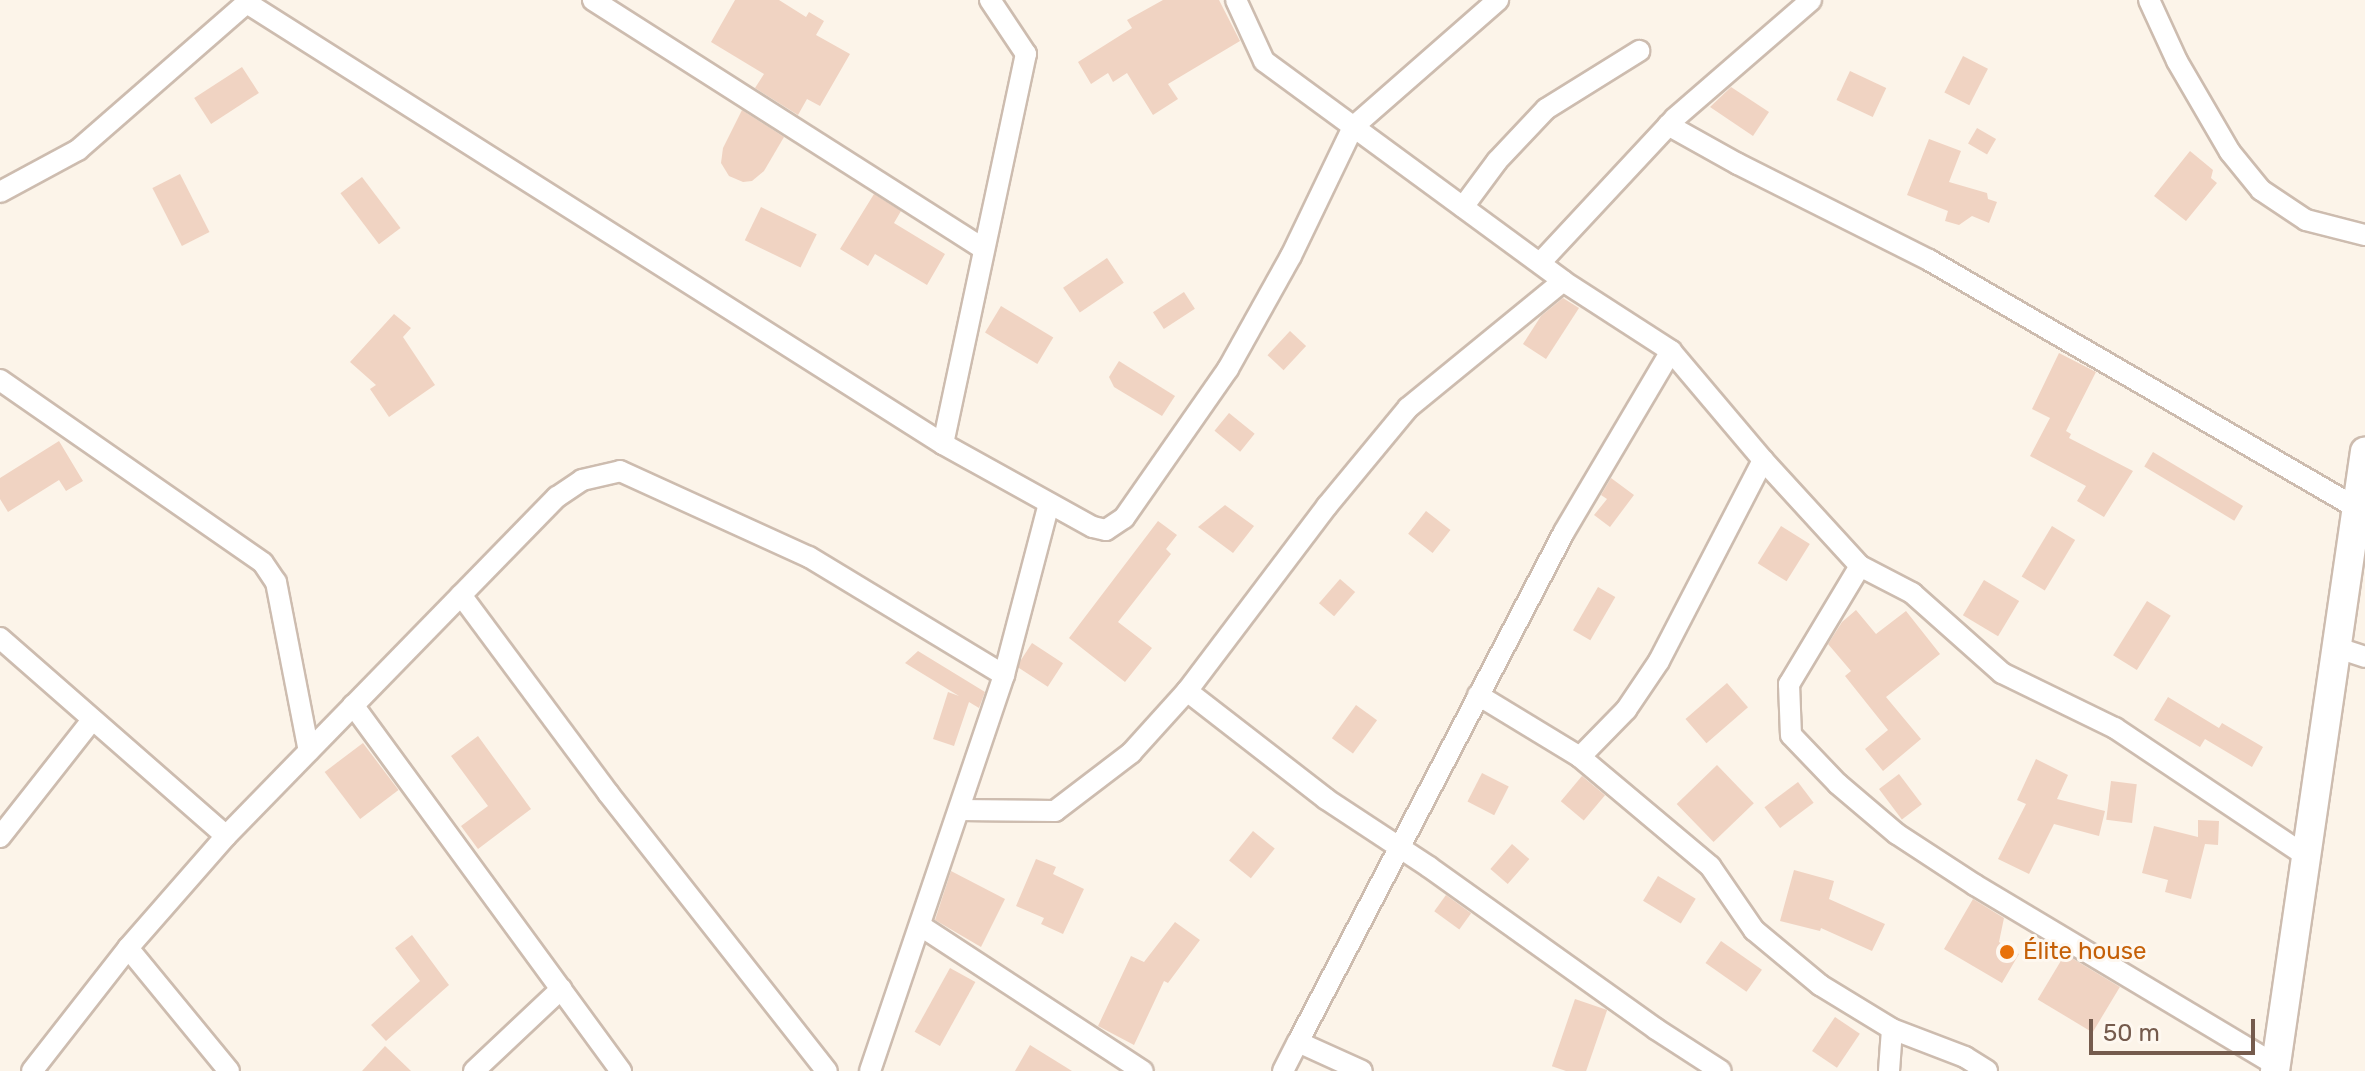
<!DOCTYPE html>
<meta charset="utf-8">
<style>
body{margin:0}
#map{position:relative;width:2365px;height:1071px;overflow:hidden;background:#fcf4e9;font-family:Rubik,sans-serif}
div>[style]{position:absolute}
.building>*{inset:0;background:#f0d3c2;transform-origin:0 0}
.roads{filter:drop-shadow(2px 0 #cdbcaf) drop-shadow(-2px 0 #cdbcaf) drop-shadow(0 2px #cdbcaf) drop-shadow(0 -2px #cdbcaf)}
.street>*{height:20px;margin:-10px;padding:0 10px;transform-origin:10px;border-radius:10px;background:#fff}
.secondary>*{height:28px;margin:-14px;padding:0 14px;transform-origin:14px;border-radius:14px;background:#fff}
.dots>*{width:22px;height:22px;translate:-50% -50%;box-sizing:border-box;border:4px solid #fef8f0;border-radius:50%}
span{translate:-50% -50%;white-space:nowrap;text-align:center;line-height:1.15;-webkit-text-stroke:6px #fef8f0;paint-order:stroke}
.food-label{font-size:24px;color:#c56008}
.left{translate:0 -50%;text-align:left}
.scale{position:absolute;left:2089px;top:1019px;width:166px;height:36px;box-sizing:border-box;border:4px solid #755b4d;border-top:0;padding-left:10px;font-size:24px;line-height:28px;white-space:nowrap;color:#755b4d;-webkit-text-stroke:6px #fef8f0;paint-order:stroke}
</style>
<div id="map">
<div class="building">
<div style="clip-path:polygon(735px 0,779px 0,806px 17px,809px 12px,824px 21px,816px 35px,850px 54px,820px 106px,807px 99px,798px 115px,755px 88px,764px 74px,711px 42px)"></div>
<div style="clip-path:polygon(1163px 0,1219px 0,1240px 41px,1168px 84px,1178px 99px,1153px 115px,1127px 73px,1113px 82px,1108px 73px,1091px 84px,1078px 62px,1132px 28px,1127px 20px)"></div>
<div style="left:1963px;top:56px;width:28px;height:41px;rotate:27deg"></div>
<div style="left:242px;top:67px;width:31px;height:57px;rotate:57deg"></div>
<div style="left:1850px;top:71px;width:40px;height:32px;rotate:25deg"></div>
<div style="clip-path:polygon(1731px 87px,1769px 112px,1753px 136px,1710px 107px)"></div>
<div style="clip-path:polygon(742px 110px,784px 137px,764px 171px,752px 181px,743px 182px,729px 176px,721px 163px,723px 148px)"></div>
<div style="left:1977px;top:128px;width:22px;height:18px;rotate:30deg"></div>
<div style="clip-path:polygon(1929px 139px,1961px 151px,1949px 182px,1987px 193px,1988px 199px,1997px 202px,1989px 223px,1972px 216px,1959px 225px,1945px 221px,1948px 211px,1907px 195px)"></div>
<div style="clip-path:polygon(2190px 151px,2213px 170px,2211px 178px,2217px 183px,2186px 221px,2154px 196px)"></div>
<div style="left:180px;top:174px;width:65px;height:31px;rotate:63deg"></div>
<div style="left:362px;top:177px;width:64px;height:27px;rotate:53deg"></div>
<div style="clip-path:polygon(874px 194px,901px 211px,894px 223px,945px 254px,927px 285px,875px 254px,868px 266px,840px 249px)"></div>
<div style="left:761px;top:207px;width:62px;height:37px;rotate:26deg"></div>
<div style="left:1107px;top:258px;width:30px;height:53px;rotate:56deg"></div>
<div style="left:1184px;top:292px;width:20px;height:37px;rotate:57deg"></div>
<div style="clip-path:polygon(1563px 298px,1579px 308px,1546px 359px,1523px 344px,1541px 316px)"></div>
<div style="left:1001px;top:306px;width:61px;height:31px;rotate:31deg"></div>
<div style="clip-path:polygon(394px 314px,411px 328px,403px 337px,435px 385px,389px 417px,370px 389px,376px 385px,350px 362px)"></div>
<div style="left:1290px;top:331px;width:22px;height:33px;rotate:43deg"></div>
<div style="clip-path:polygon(2059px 353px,2096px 372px,2066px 431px,2071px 434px,2069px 438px,2133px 471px,2104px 517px,2077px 501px,2086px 486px,2030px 456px,2050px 418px,2032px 409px)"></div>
<div style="clip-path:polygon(1119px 361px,1175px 396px,1162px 416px,1114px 387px,1109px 377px)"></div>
<div style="left:1229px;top:413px;width:33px;height:23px;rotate:39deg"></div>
<div style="clip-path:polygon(59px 441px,83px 481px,66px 491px,59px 480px,8px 512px,0 499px,0 478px)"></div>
<div style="left:2153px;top:452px;width:105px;height:17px;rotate:31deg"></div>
<div style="clip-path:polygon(1611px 478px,1634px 495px,1610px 527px,1594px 515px,1607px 499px,1601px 495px)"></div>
<div style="clip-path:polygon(1225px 505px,1254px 526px,1233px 553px,1198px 527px)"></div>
<div style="left:1426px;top:511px;width:31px;height:29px;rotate:38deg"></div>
<div style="clip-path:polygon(1158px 521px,1177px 535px,1166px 549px,1171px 554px,1118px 622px,1152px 648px,1125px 682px,1069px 638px)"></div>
<div style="left:1781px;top:526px;width:34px;height:44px;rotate:32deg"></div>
<div style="left:2052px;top:526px;width:27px;height:59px;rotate:31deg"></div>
<div style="left:1340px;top:579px;width:20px;height:32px;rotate:41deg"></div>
<div style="left:1984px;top:580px;width:41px;height:41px;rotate:31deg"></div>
<div style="left:1598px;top:587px;width:20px;height:50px;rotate:30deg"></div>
<div style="left:2147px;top:601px;width:28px;height:64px;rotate:32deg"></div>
<div style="clip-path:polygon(1856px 610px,1876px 634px,1906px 611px,1940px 654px,1886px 697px,1921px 739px,1883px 771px,1865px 749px,1888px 730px,1845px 676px,1851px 671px,1828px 644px,1842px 622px)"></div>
<div style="left:1032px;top:643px;width:37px;height:28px;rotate:33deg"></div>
<div style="clip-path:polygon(918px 651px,985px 692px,979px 708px,969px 702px,954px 746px,933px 739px,948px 692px,959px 696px,905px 663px)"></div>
<div style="left:1727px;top:683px;width:32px;height:55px;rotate:49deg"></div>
<div style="clip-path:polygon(2168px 697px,2219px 728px,2222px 723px,2263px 747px,2252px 767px,2205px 739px,2200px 747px,2154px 720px)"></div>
<div style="left:1356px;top:705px;width:26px;height:41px;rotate:36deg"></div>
<div style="clip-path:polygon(478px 736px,531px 809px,478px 849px,461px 826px,488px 806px,451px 756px)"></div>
<div style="left:363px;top:743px;width:59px;height:48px;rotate:53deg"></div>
<div style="clip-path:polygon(2036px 759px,2068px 775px,2057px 799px,2105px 811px,2099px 836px,2054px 824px,2029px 874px,1998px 859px,2026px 804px,2017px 800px)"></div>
<div style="left:1717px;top:765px;width:53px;height:56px;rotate:46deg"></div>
<div style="left:1482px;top:773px;width:30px;height:32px;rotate:27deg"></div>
<div style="left:1899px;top:774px;width:38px;height:25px;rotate:53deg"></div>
<div style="left:1582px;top:776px;width:30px;height:33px;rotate:40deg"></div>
<div style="left:2111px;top:781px;width:26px;height:39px;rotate:7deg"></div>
<div style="left:1798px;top:782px;width:26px;height:42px;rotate:53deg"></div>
<div style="clip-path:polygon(2198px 820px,2219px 821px,2218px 845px,2205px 844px,2191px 899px,2165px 892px,2168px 880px,2142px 873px,2154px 826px,2198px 837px)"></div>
<div style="left:1253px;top:831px;width:28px;height:38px;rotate:39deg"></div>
<div style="left:1512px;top:844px;width:23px;height:33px;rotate:41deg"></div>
<div style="clip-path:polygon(1036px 859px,1056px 867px,1053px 874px,1084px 889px,1063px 934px,1041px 924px,1044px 918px,1016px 906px)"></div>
<div style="clip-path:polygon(1794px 870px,1834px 881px,1829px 899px,1885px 924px,1872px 951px,1821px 928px,1820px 931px,1780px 921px)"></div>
<div style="clip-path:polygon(951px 871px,1005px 899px,981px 947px,935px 920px)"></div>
<div style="left:1658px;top:876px;width:44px;height:29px;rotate:31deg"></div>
<div style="left:1446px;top:895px;width:31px;height:20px;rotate:36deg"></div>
<div style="clip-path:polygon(1973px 899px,2004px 918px,1999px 942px,2019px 954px,2002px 983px,1944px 949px)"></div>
<div style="clip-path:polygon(1175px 922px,1200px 940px,1168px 983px,1164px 981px,1134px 1045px,1098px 1026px,1131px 956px,1144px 962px)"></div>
<div style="clip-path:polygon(412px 935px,449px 985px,386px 1041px,371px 1025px,420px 981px,395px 948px)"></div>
<div style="left:1721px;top:941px;width:50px;height:27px;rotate:35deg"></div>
<div style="left:2065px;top:954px;width:64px;height:53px;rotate:31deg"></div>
<div style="left:950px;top:968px;width:29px;height:73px;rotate:29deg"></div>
<div style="left:1575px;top:999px;width:34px;height:71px;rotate:19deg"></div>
<div style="left:1835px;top:1017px;width:30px;height:41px;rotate:34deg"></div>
<div style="clip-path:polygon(1030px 1045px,1072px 1071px,1015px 1071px)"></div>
<div style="clip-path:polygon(385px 1046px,411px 1071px,362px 1071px)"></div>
</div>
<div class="roads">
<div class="street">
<div style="left:593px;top:0;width:462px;rotate:32.5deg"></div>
<div style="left:1236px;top:0;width:67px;rotate:65.3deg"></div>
<div style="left:1264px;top:61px;width:371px;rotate:36.3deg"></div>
<div style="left:1563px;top:281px;width:129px;rotate:32.9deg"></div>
<div style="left:1671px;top:351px;width:143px;rotate:49.8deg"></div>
<div style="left:1763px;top:460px;width:144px;rotate:47.5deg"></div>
<div style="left:1860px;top:566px;width:59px;rotate:27.4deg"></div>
<div style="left:1912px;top:593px;width:120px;rotate:41.6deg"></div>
<div style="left:2002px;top:673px;width:126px;rotate:26deg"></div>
<div style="left:2115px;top:728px;width:229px;rotate:33.8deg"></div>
<div style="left:2149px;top:0;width:67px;rotate:65.3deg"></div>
<div style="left:2177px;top:61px;width:105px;rotate:59.8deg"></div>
<div style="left:2230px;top:152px;width:49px;rotate:50.8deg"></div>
<div style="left:2261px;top:190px;width:54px;rotate:33.7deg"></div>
<div style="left:2306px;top:220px;width:61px;rotate:14.3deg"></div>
<div style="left:247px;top:3px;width:824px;rotate:32.36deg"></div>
<div style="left:943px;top:444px;width:171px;rotate:29deg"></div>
<div style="left:1093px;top:527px;width:13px;rotate:13deg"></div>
<div style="left:1106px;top:530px;width:22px;rotate:-34deg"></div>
<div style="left:1124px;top:518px;width:182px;rotate:-55.1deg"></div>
<div style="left:1228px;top:369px;width:129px;rotate:-60.9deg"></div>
<div style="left:1291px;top:256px;width:143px;rotate:-64.3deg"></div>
<div style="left:1353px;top:127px;width:193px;rotate:-41.2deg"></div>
<div style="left:1668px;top:125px;width:80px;rotate:29.1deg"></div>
<div style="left:1738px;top:164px;width:214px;rotate:26.7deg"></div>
<div style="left:1929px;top:260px;width:495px;rotate:30.1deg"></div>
<div style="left:0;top:192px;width:89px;rotate:-28.3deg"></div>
<div style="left:78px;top:150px;width:228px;rotate:-41.1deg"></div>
<div style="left:1463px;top:207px;width:57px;rotate:-53.5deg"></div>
<div style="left:1497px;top:161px;width:71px;rotate:-46.7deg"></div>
<div style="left:1546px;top:109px;width:110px;rotate:-31.9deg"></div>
<div style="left:1540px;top:263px;width:198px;rotate:-47deg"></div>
<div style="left:1675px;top:118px;width:180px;rotate:-40.9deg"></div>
<div style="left:0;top:380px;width:320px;rotate:34.8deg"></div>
<div style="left:263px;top:563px;width:23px;rotate:56deg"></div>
<div style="left:276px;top:582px;width:172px;rotate:79deg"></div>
<div style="left:943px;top:444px;width:399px;rotate:-78deg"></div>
<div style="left:1026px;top:54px;width:65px;rotate:-123.7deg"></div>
<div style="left:1860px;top:566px;width:138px;rotate:121deg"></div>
<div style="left:1789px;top:684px;width:51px;rotate:87.8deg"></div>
<div style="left:1791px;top:735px;width:68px;rotate:46.2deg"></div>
<div style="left:1838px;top:784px;width:77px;rotate:40.3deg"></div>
<div style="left:1897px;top:834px;width:93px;rotate:33.2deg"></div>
<div style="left:1975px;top:885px;width:351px;rotate:30.9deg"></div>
<div style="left:461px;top:595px;width:247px;rotate:53.4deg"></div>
<div style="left:608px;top:793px;width:354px;rotate:51.8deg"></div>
<div style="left:0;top:638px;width:300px;rotate:41.2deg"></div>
<div style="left:2338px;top:648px;width:28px;rotate:18deg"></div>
<div style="left:1187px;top:691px;width:176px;rotate:37.8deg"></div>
<div style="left:1326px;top:799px;width:123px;rotate:33.4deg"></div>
<div style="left:1429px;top:867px;width:279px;rotate:35.5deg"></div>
<div style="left:1656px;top:1029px;width:77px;rotate:32.9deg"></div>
<div style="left:1478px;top:695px;width:119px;rotate:31.3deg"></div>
<div style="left:1580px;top:757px;width:170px;rotate:40deg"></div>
<div style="left:1710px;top:866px;width:78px;rotate:55.5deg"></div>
<div style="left:1754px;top:930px;width:86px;rotate:39.8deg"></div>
<div style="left:1820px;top:985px;width:84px;rotate:31.4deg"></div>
<div style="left:1892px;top:1029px;width:78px;rotate:21deg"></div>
<div style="left:1965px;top:1057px;width:26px;rotate:32deg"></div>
<div style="left:353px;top:705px;width:454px;rotate:53.8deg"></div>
<div style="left:1580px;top:757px;width:66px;rotate:-45.6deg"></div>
<div style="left:1626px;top:710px;width:59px;rotate:-56deg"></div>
<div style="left:1659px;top:661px;width:226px;rotate:-62.6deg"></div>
<div style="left:960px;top:810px;width:95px;rotate:0.6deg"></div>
<div style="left:1055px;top:811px;width:96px;rotate:-37.3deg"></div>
<div style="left:1131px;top:753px;width:84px;rotate:-47.9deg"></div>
<div style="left:1187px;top:691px;width:232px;rotate:-52.9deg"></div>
<div style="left:1327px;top:506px;width:127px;rotate:-50.4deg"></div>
<div style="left:1408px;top:408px;width:200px;rotate:-39.3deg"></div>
<div style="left:0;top:837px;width:149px;rotate:-51.8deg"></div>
<div style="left:921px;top:926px;width:265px;rotate:33.2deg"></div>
<div style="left:128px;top:948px;width:159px;rotate:50.6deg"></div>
<div style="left:1298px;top:1042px;width:575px;rotate:-62.45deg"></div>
<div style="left:1564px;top:532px;width:210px;rotate:-59.4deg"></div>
<div style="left:32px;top:1071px;width:156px;rotate:-52deg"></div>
<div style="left:128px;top:948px;width:149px;rotate:-48.8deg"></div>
<div style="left:226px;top:836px;width:474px;rotate:-45.7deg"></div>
<div style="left:557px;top:497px;width:30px;rotate:-34deg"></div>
<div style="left:582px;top:480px;width:39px;rotate:-13deg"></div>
<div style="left:620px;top:471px;width:208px;rotate:24.5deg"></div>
<div style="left:809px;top:557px;width:228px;rotate:31.2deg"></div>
<div style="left:474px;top:1071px;width:120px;rotate:-43.3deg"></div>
<div style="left:870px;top:1071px;width:418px;rotate:-71.3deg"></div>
<div style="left:1004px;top:675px;width:177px;rotate:-75.3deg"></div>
<div style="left:1283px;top:1071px;width:33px;rotate:-63deg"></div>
<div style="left:1298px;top:1042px;width:70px;rotate:24.4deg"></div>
<div style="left:1889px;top:1071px;width:42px;rotate:-85.9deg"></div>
</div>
<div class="secondary">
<div style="left:2275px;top:1071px;width:626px;rotate:-81.74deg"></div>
</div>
</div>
<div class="dots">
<div style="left:2007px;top:952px;background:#e8710a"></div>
</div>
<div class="food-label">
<span class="left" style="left:2023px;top:952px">Élite house</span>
</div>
<div class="scale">50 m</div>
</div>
